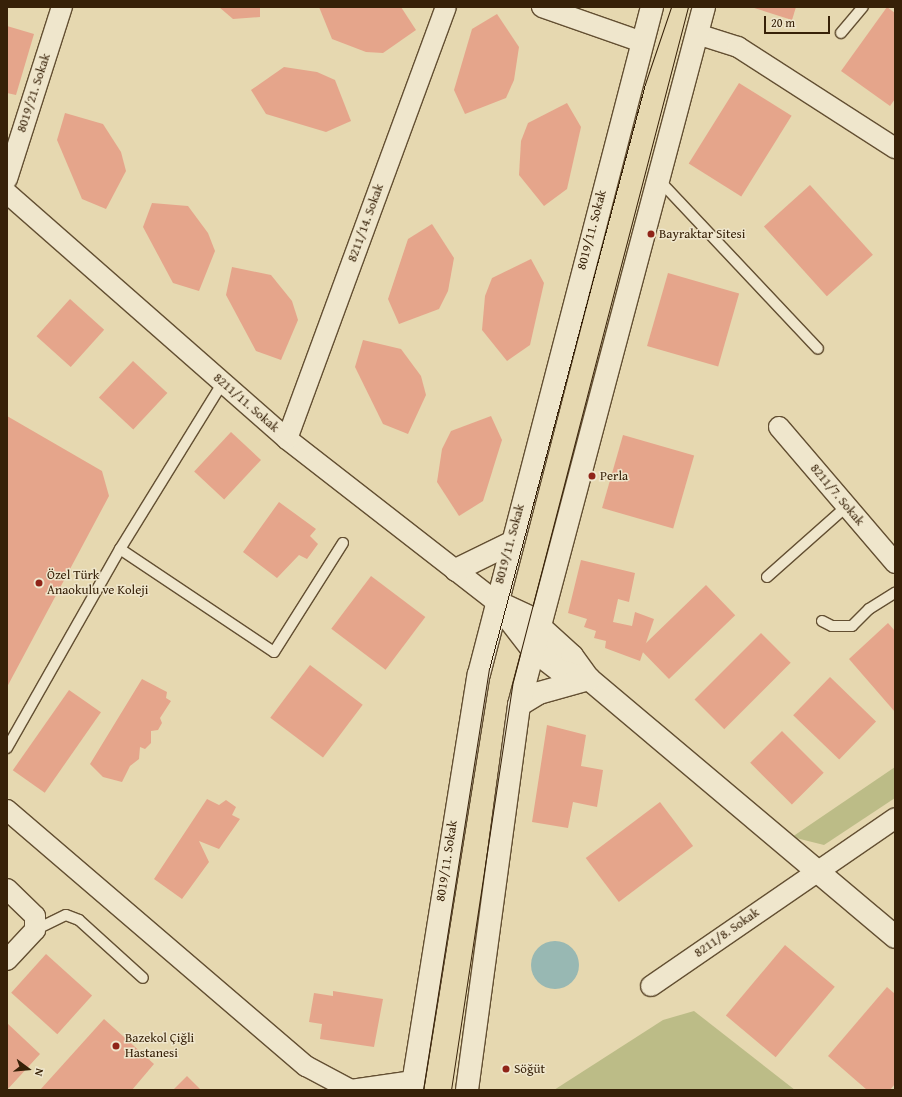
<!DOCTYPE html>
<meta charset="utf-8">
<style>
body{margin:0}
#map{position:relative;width:902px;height:1097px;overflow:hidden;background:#e6d8b0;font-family:"Gentium Book Plus",serif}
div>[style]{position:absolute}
.green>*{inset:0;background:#bcbc87}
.water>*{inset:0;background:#98b8b3}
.round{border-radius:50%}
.building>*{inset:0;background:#e5a58b;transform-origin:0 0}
.roads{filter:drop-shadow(1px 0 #634f32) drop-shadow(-1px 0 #634f32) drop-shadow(0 1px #634f32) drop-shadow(0 -1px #634f32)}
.lane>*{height:10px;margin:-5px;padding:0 5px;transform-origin:5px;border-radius:5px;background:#efe6cc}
.street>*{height:20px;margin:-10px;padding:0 10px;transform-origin:10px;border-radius:10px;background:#efe6cc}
.secondary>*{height:22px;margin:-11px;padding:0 11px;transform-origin:11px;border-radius:11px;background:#efe6cc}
.tram>*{height:1px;margin:-0.5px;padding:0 0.5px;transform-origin:0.5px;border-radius:0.5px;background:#372108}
.dots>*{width:11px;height:11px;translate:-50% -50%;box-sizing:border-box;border:2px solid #efe6cc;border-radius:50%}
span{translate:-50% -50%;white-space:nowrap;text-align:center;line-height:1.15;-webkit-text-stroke:3px #efe6cc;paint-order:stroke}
.street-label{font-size:13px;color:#372108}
.poi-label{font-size:13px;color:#372108}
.left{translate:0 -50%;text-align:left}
.frame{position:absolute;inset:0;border:8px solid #372108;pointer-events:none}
.north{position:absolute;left:8px;top:1049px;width:40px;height:40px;-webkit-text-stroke:3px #efe6cc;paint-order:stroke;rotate:106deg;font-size:11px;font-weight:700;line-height:16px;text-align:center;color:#372108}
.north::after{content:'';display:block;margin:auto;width:14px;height:18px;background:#372108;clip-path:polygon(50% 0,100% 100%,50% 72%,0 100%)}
.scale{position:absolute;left:764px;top:16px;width:66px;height:18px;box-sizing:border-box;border:2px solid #372108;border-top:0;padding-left:5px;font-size:12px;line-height:14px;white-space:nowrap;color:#372108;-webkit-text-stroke:3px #efe6cc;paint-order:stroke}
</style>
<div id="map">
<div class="green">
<div style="clip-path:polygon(895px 767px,895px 798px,824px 845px,792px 837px)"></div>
<div style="clip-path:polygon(694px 1011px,795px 1090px,554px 1090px,663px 1020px)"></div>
</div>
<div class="water">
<div class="round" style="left:531px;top:941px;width:48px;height:48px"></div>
</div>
<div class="building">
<div style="clip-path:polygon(219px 7px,260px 7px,260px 17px,233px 19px)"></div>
<div style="clip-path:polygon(319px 7px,401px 7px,416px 30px,383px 53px,366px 52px,332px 39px)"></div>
<div style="clip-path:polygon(751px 7px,796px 7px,792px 20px)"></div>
<div style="clip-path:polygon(887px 7px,895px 13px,895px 99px,890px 106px,841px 71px)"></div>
<div style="clip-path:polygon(497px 14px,519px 47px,514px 80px,506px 98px,465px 114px,454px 90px,472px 29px)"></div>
<div style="clip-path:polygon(7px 26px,34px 34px,16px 95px,7px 93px)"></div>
<div style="clip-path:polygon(284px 67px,317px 72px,335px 80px,351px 121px,326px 132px,266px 114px,251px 90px)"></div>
<div style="left:739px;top:83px;width:62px;height:95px;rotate:32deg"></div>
<div style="clip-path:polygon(567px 103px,581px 127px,567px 189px,544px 206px,519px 175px,521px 141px,528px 123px)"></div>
<div style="clip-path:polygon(65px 113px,103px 124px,121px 152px,126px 171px,106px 209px,82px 199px,57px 140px)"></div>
<div style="left:810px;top:185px;width:94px;height:62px;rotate:48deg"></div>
<div style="clip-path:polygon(152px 203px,188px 206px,208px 233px,215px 251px,199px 291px,173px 283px,143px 227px)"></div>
<div style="clip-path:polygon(432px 224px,454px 258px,448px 291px,439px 309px,399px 324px,388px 299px,408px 239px)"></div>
<div style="clip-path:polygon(531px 259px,544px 283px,530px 345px,507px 361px,482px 330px,485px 296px,492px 278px)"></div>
<div style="clip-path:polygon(232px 267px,271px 275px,292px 301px,298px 320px,281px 360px,256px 351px,226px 295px)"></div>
<div style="left:668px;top:273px;width:74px;height:76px;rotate:16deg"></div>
<div style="left:70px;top:299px;width:46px;height:50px;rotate:42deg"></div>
<div style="clip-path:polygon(363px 340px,401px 349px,421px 376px,426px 395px,408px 434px,383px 424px,355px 367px)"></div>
<div style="left:133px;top:361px;width:47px;height:50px;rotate:43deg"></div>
<div style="clip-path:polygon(7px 416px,102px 471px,109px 496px,7px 687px)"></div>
<div style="clip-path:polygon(491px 416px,502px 440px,483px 501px,459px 516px,437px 482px,442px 449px,451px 431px)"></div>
<div style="left:231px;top:432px;width:41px;height:54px;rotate:43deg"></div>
<div style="left:623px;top:435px;width:74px;height:76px;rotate:16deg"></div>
<div style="clip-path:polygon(279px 502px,316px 529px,310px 536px,318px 544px,307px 559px,299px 555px,277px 578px,243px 552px)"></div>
<div style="clip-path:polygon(581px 560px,635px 573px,629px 602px,618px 599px,613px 622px,632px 626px,635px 612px,654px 619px,640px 661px,605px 648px,606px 641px,594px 638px,596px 631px,584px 627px,587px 619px,568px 613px)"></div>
<div style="left:371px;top:576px;width:68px;height:66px;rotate:37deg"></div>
<div style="left:706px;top:585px;width:42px;height:92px;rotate:46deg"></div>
<div style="clip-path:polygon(888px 623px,895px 631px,895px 712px,849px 659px)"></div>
<div style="left:761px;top:633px;width:42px;height:94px;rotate:45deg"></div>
<div style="left:310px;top:665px;width:66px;height:66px;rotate:37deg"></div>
<div style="left:830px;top:677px;width:64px;height:53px;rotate:44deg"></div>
<div style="clip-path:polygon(142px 679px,167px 692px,166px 698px,171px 701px,160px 718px,162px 723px,158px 730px,151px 731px,151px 743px,145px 749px,140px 747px,139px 759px,130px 766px,122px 782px,103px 777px,90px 764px)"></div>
<div style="left:69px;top:690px;width:39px;height:98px;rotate:35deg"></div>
<div style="clip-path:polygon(547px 725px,586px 735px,581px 766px,603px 770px,597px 807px,573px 802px,568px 828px,532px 822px)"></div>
<div style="left:782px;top:731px;width:59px;height:45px;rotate:45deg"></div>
<div style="clip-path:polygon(207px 799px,219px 805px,226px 800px,236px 807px,232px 815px,240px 819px,219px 849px,199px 841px,209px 862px,182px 899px,154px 879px)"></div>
<div style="left:660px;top:802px;width:55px;height:93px;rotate:53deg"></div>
<div style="left:785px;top:945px;width:65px;height:92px;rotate:40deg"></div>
<div style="left:46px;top:954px;width:62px;height:52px;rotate:42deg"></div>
<div style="clip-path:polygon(887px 987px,895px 994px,895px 1084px,890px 1090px,867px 1090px,828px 1056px)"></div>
<div style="clip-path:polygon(333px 991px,383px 999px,374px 1047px,320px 1039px,322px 1024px,309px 1022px,314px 993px,333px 996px)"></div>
<div style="clip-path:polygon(104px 1019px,154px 1064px,132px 1090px,40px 1090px)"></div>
<div style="clip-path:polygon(7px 1023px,40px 1054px,7px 1090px)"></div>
<div style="clip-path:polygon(187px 1076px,201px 1090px,173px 1090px)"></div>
</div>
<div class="roads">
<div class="lane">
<div style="left:841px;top:33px;width:34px;rotate:-50deg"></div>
<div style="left:658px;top:179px;width:233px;rotate:46.7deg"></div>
<div style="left:120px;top:549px;width:185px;rotate:33.8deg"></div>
<div style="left:274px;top:652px;width:129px;rotate:-57.7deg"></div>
<div style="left:767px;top:577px;width:107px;rotate:-41.6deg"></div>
<div style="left:822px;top:621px;width:11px;rotate:27deg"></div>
<div style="left:832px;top:626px;width:20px"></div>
<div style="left:852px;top:626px;width:24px;rotate:-45deg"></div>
<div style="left:869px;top:609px;width:31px;rotate:-32deg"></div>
<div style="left:7px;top:748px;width:229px;rotate:-60.4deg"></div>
<div style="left:120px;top:549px;width:196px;rotate:-58.3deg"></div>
<div style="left:35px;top:930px;width:34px;rotate:-26deg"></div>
<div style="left:66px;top:915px;width:14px;rotate:21deg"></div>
<div style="left:79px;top:920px;width:86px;rotate:42.2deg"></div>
</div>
<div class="street">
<div style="left:542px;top:7px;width:106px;rotate:19.3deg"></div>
<div style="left:697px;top:34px;width:43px;rotate:17.6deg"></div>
<div style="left:738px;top:47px;width:187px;rotate:32.8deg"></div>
<div style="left:7px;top:179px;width:181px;rotate:-72.3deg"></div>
<div style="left:7px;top:193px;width:373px;rotate:41.3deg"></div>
<div style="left:287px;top:439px;width:264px;rotate:37.9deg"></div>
<div style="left:779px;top:427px;width:179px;rotate:49.5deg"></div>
<div style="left:287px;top:439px;width:460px;rotate:-69.8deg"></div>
<div style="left:7px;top:810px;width:394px;rotate:40.6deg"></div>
<div style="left:306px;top:1066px;width:51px;rotate:28.1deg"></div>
<div style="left:7px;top:889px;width:39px;rotate:44deg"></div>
<div style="left:35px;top:916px;width:14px;rotate:90deg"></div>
<div style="left:35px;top:930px;width:41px;rotate:133deg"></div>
<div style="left:651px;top:986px;width:296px;rotate:-34.5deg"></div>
<div style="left:351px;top:1090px;width:63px;rotate:-8.3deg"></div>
</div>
<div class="secondary">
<div style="left:456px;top:570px;width:61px;rotate:-26.1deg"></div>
<div style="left:495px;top:601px;width:38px;rotate:25deg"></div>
<div style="left:529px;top:617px;width:58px;rotate:42.2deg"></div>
<div style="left:572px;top:656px;width:29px;rotate:54deg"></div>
<div style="left:589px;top:679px;width:400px;rotate:40.1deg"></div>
<div style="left:498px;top:605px;width:56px;rotate:52.3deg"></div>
<div style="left:532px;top:649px;width:36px;rotate:38deg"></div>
<div style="left:560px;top:671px;width:30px;rotate:15deg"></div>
<div style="left:519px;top:705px;width:23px;rotate:-31deg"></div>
<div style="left:539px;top:693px;width:52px;rotate:-15.6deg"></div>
<div style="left:412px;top:1090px;width:421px;rotate:-80.9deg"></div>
<div style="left:479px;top:674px;width:689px;rotate:-75.46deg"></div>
<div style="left:467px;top:1090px;width:388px;rotate:-82.3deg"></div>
<div style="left:519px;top:705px;width:722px;rotate:-75.16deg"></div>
</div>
</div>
<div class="tram">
<div style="left:423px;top:1090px;width:426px;rotate:-81.1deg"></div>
<div style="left:489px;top:669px;width:605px;rotate:-75.07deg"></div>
<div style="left:645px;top:84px;width:81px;rotate:-71.3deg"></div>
<div style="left:451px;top:1090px;width:410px;rotate:-81.4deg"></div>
<div style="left:512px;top:685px;width:700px;rotate:-75.45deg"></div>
</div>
<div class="dots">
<div style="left:651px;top:234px;background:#8f2418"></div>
<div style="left:592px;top:476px;background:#8f2418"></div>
<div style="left:39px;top:583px;background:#8f2418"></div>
<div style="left:116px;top:1046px;background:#8f2418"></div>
<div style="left:506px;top:1069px;background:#8f2418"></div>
</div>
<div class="street-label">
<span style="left:34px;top:93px;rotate:-72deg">8019/21. Sokak</span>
<span style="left:366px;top:223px;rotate:-70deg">8211/14. Sokak</span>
<span style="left:592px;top:230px;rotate:-75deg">8019/11. Sokak</span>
<span style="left:246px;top:403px;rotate:41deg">8211/11. Sokak</span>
<span style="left:837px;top:495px;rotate:50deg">8211/7. Sokak</span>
<span style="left:510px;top:544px;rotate:-75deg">8019/11. Sokak</span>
<span style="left:447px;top:861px;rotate:-81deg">8019/11. Sokak</span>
<span style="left:727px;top:933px;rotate:-35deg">8211/8. Sokak</span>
</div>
<div class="poi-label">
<span class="left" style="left:659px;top:234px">Bayraktar Sitesi</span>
<span class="left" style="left:600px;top:476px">Perla</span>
<span class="left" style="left:47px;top:583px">Özel Türk<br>Anaokulu ve Koleji</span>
<span class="left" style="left:125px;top:1046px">Bazekol Çiğli<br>Hastanesi</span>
<span class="left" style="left:514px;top:1069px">Söğüt</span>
</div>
<div class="frame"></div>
<div class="north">N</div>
<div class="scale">20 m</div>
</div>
